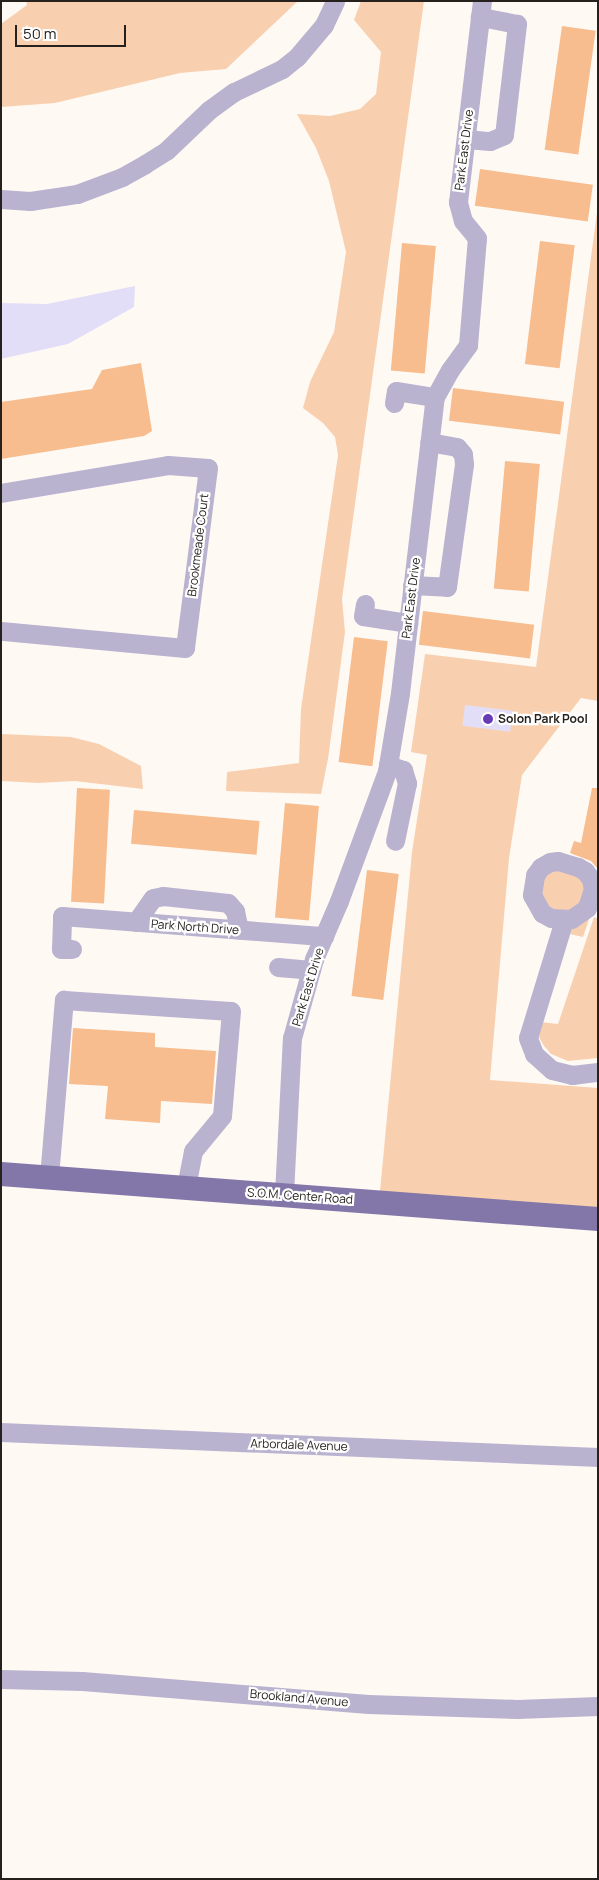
<!DOCTYPE html>
<style>
body{margin:0}
#map{position:relative;width:599px;height:1880px;overflow:hidden;background:#fff9f4;font-family:Manrope,sans-serif}
div>[style]{position:absolute}
.green>*{inset:0;background:#f8d0b0}
.water>*{inset:0;background:#e3def8;transform-origin:0 0}
.building>*{inset:0;background:#f7bd8e;transform-origin:0 0}
.minor>*{height:19px;margin:-9.5px;padding:0 9.5px;transform-origin:9.5px;border-radius:9.5px;background:#b9b3d0}
.major>*{height:24px;margin:-12px;padding:0 12px;transform-origin:12px;border-radius:12px;background:#8377aa}
.dots>*{width:14px;height:14px;translate:-50% -50%;box-sizing:border-box;border:2px solid #fff;border-radius:50%}
span{translate:-50% -50%;white-space:nowrap;text-align:center;line-height:1.15;-webkit-text-stroke:4.5px #fff;paint-order:stroke}
.street-label{font-size:12px;color:#26211d}
.poi-label{font-size:12px;color:#26211d;font-weight:700}
.left{translate:0 -50%;text-align:left}
.frame{position:absolute;inset:0;border:2px solid #26211d;pointer-events:none}
.scale{position:absolute;left:15px;top:25px;width:111px;height:22px;box-sizing:border-box;border:2px solid #26211d;border-top:0;padding-left:6px;font-size:15px;line-height:18px;white-space:nowrap;color:#26211d;-webkit-text-stroke:4px #fff;paint-order:stroke}
</style>
<div id="map">
<div class="green">
<div style="clip-path:polygon(26px 1px,298px 1px,226px 69px,180px 73px,55px 103px,1px 107px,1px 24px,27px 5px)"></div>
<div style="clip-path:polygon(361px 1px,424px 1px,342px 599px,345px 632px,328px 759px,321px 794px,226px 791px,227px 772px,299px 763px,301px 709px,338px 455px,335px 437px,323px 423px,303px 408px,310px 382px,334px 332px,346px 252px,329px 181px,316px 148px,297px 114px,330px 116px,360px 109px,376px 94px,381px 52px,354px 20px)"></div>
<div style="clip-path:polygon(598px 205px,598px 701px,581px 698px,522px 775px,509px 858px,490px 1080px,598px 1088px,598px 1219px,379px 1202px,412px 852px,427px 755px,411px 752px,425px 654px,536px 667px)"></div>
<div style="clip-path:polygon(1px 734px,71px 737px,99px 744px,141px 766px,143px 789px,75px 781px,38px 783px,1px 781px)"></div>
<div style="clip-path:polygon(559px 865px,585px 881px,584px 901px,564px 914px,543px 904px,540px 880px)"></div>
<div style="clip-path:polygon(598px 893px,583px 937px,570px 934px,574px 921px)"></div>
<div style="clip-path:polygon(594px 917px,598px 919px,598px 1058px,568px 1061px,551px 1054px,544px 1046px,539px 1037px,540px 1022px,558px 1024px)"></div>
</div>
<div class="water">
<div style="clip-path:polygon(135px 286px,134px 307px,68px 344px,1px 359px,1px 303px,47px 304px)"></div>
<div style="left:465px;top:705px;width:48px;height:21px;rotate:7deg"></div>
</div>
<div class="building">
<div style="left:562px;top:26px;width:34px;height:125px;rotate:8deg"></div>
<div style="left:480px;top:169px;width:114px;height:37px;rotate:8deg"></div>
<div style="left:540px;top:241px;width:35px;height:124px;rotate:7deg"></div>
<div style="left:402px;top:243px;width:34px;height:128px;rotate:5deg"></div>
<div style="clip-path:polygon(141px 363px,152px 431px,144px 436px,1px 459px,1px 402px,92px 389px,102px 370px)"></div>
<div style="left:453px;top:388px;width:112px;height:33px;rotate:7deg"></div>
<div style="left:505px;top:461px;width:35px;height:128px;rotate:5deg"></div>
<div style="left:423px;top:611px;width:112px;height:34px;rotate:7deg"></div>
<div style="left:354px;top:637px;width:34px;height:126px;rotate:7deg"></div>
<div style="left:77px;top:788px;width:33px;height:114px;rotate:3deg"></div>
<div style="clip-path:polygon(592px 788px,598px 788px,598px 869px,591px 861px,570px 853px,574px 841px,581px 843px)"></div>
<div style="left:285px;top:803px;width:34px;height:115px;rotate:5deg"></div>
<div style="left:134px;top:810px;width:126px;height:34px;rotate:5deg"></div>
<div style="left:367px;top:870px;width:32px;height:127px;rotate:7deg"></div>
<div style="clip-path:polygon(73px 1028px,155px 1033px,155px 1047px,216px 1051px,212px 1104px,161px 1101px,160px 1123px,105px 1119px,108px 1086px,69px 1084px)"></div>
</div>
<div class="minor">
<div style="left:466px;top:139px;width:24px;rotate:5deg"></div>
<div style="left:490px;top:141px;width:15px;rotate:-23deg"></div>
<div style="left:504px;top:135px;width:112px;rotate:-83.3deg"></div>
<div style="left:517px;top:24px;width:38px;rotate:-169deg"></div>
<div style="left:1px;top:199px;width:29px;rotate:4deg"></div>
<div style="left:30px;top:201px;width:48px;rotate:-8.5deg"></div>
<div style="left:77px;top:194px;width:48px;rotate:-20.7deg"></div>
<div style="left:122px;top:177px;width:26px;rotate:-29deg"></div>
<div style="left:145px;top:164px;width:26px;rotate:-32deg"></div>
<div style="left:167px;top:150px;width:58px;rotate:-43.6deg"></div>
<div style="left:209px;top:110px;width:31px;rotate:-36deg"></div>
<div style="left:234px;top:92px;width:53px;rotate:-25.6deg"></div>
<div style="left:282px;top:69px;width:19px;rotate:-39deg"></div>
<div style="left:297px;top:57px;width:42px;rotate:-49.8deg"></div>
<div style="left:324px;top:25px;width:26px;rotate:-65deg"></div>
<div style="left:394px;top:403px;width:12px;rotate:-81deg"></div>
<div style="left:396px;top:391px;width:39px;rotate:9deg"></div>
<div style="left:1px;top:493px;width:169px;rotate:-9.5deg"></div>
<div style="left:168px;top:465px;width:40px;rotate:4.3deg"></div>
<div style="left:208px;top:468px;width:181px;rotate:97.3deg"></div>
<div style="left:185px;top:648px;width:185px;rotate:-174.7deg"></div>
<div style="left:412px;top:585px;width:35px;rotate:3deg"></div>
<div style="left:447px;top:587px;width:124px;rotate:-82.1deg"></div>
<div style="left:464px;top:464px;width:10px;rotate:-96deg"></div>
<div style="left:463px;top:454px;width:9px;rotate:-131deg"></div>
<div style="left:457px;top:447px;width:28px;rotate:-170deg"></div>
<div style="left:365px;top:604px;width:12px;rotate:99deg"></div>
<div style="left:363px;top:616px;width:46px;rotate:8.8deg"></div>
<div style="left:388px;top:765px;width:16px;rotate:18deg"></div>
<div style="left:403px;top:770px;width:14px;rotate:73deg"></div>
<div style="left:407px;top:783px;width:59px;rotate:101.7deg"></div>
<div style="left:558px;top:861px;width:21px;rotate:17deg"></div>
<div style="left:578px;top:867px;width:8px;rotate:30deg"></div>
<div style="left:585px;top:871px;width:10px;rotate:53deg"></div>
<div style="left:591px;top:879px;width:10px;rotate:79deg"></div>
<div style="left:593px;top:889px;width:20px;rotate:108deg"></div>
<div style="left:587px;top:908px;width:19px;rotate:145deg"></div>
<div style="left:571px;top:919px;width:20px;rotate:-177deg"></div>
<div style="left:551px;top:918px;width:10px;rotate:-151deg"></div>
<div style="left:542px;top:913px;width:21px;rotate:-119deg"></div>
<div style="left:532px;top:895px;width:20px;rotate:-81deg"></div>
<div style="left:535px;top:875px;width:10px;rotate:-53deg"></div>
<div style="left:541px;top:867px;width:10px;rotate:-29deg"></div>
<div style="left:550px;top:862px;width:8px;rotate:-7deg"></div>
<div style="left:564px;top:920px;width:123px;rotate:107deg"></div>
<div style="left:528px;top:1038px;width:17px;rotate:69deg"></div>
<div style="left:534px;top:1054px;width:24px;rotate:42deg"></div>
<div style="left:552px;top:1070px;width:21px;rotate:14deg"></div>
<div style="left:572px;top:1075px;width:26px;rotate:-7deg"></div>
<div style="left:136px;top:922px;width:29px;rotate:-55deg"></div>
<div style="left:153px;top:898px;width:10px;rotate:-11deg"></div>
<div style="left:163px;top:896px;width:65px;rotate:6.1deg"></div>
<div style="left:228px;top:903px;width:11px;rotate:49deg"></div>
<div style="left:235px;top:911px;width:19px;rotate:78deg"></div>
<div style="left:72px;top:949px;width:11px;rotate:180deg"></div>
<div style="left:61px;top:949px;width:33px;rotate:-88deg"></div>
<div style="left:62px;top:916px;width:263px;rotate:4.4deg"></div>
<div style="left:278px;top:967px;width:33px;rotate:5deg"></div>
<div style="left:49px;top:1177px;width:178px;rotate:-85.2deg"></div>
<div style="left:64px;top:1000px;width:167px;rotate:3.8deg"></div>
<div style="left:231px;top:1011px;width:105px;rotate:94.9deg"></div>
<div style="left:222px;top:1116px;width:45px;rotate:129.6deg"></div>
<div style="left:193px;top:1151px;width:37px;rotate:101deg"></div>
<div style="left:284px;top:1194px;width:156px;rotate:-87.1deg"></div>
<div style="left:292px;top:1038px;width:82px;rotate:-74.4deg"></div>
<div style="left:314px;top:959px;width:63px;rotate:-66.7deg"></div>
<div style="left:339px;top:901px;width:139px;rotate:-69.7deg"></div>
<div style="left:387px;top:771px;width:79px;rotate:-80.5deg"></div>
<div style="left:400px;top:693px;width:298px;rotate:-83.3deg"></div>
<div style="left:435px;top:397px;width:31px;rotate:-61deg"></div>
<div style="left:450px;top:370px;width:31px;rotate:-54deg"></div>
<div style="left:468px;top:345px;width:107px;rotate:-85.2deg"></div>
<div style="left:477px;top:238px;width:22px;rotate:-129deg"></div>
<div style="left:463px;top:221px;width:20px;rotate:-105deg"></div>
<div style="left:458px;top:202px;width:202px;rotate:-83.2deg"></div>
<div style="left:1px;top:1432px;width:598px;rotate:2.4deg"></div>
<div style="left:1px;top:1679px;width:81px;rotate:1.4deg"></div>
<div style="left:82px;top:1681px;width:287px;rotate:4.6deg"></div>
<div style="left:368px;top:1704px;width:149px;rotate:1.9deg"></div>
<div style="left:517px;top:1709px;width:81px;rotate:-2.1deg"></div>
</div>
<div class="major">
<div style="left:1px;top:1174px;width:599px;rotate:4.31deg"></div>
</div>
<div class="dots">
<div style="left:488px;top:719px;background:#673cb4"></div>
</div>
<div class="street-label">
<span style="left:464px;top:150px;rotate:-83deg">Park East Drive</span>
<span style="left:198px;top:545px;rotate:-83deg">Brookmeade Court</span>
<span style="left:411px;top:598px;rotate:-83deg">Park East Drive</span>
<span style="left:195px;top:927px;rotate:4deg">Park North Drive</span>
<span style="left:308px;top:987px;rotate:-73deg">Park East Drive</span>
<span style="left:300px;top:1196px;rotate:4deg">S.O.M. Center Road</span>
<span style="left:299px;top:1445px;rotate:2deg">Arbordale Avenue</span>
<span style="left:299px;top:1698px;rotate:5deg">Brookland Avenue</span>
</div>
<div class="poi-label">
<span class="left" style="left:498px;top:719px">Solon Park Pool</span>
</div>
<div class="frame"></div>
<div class="scale">50 m</div>
</div>
